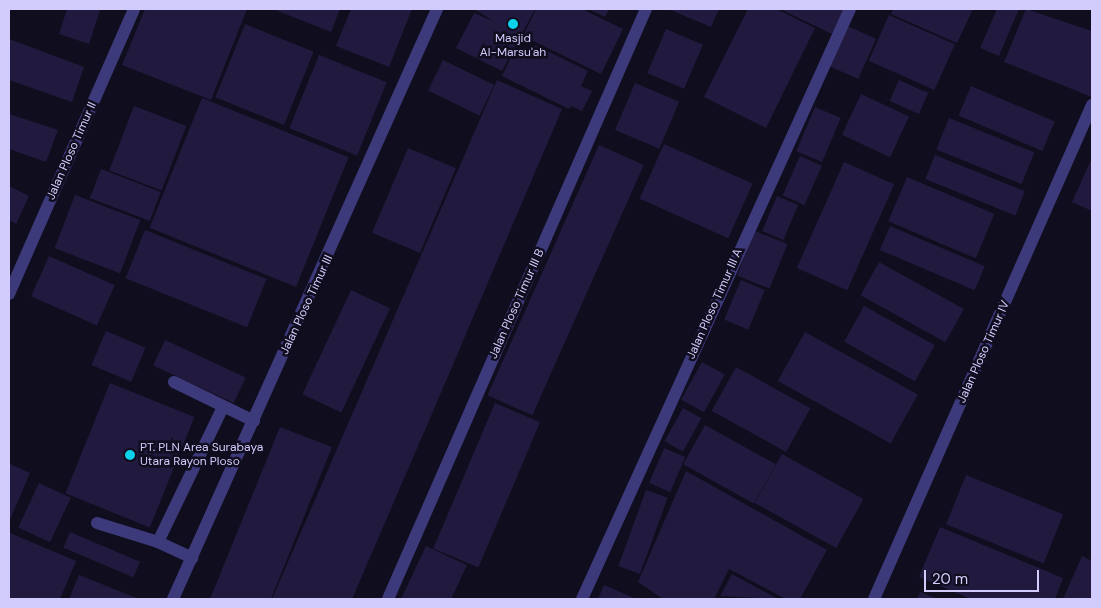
<!DOCTYPE html>
<style>
body{margin:0}
#map{position:relative;width:1101px;height:608px;overflow:hidden;background:#100d1e;font-family:"DM Sans",sans-serif}
div>[style]{position:absolute}
.building>*{inset:0;background:#221a3e;transform-origin:0 0}
.lane>*{height:12px;margin:-6px;padding:0 6px;transform-origin:6px;border-radius:6px;background:#3d3a7b}
.street>*{height:12px;margin:-6px;padding:0 6px;transform-origin:6px;border-radius:6px;background:#3d3a7b}
.dots>*{width:14px;height:14px;translate:-50% -50%;box-sizing:border-box;border:2px solid #100d1e;border-radius:50%}
span{translate:-50% -50%;white-space:nowrap;text-align:center;line-height:1.15;-webkit-text-stroke:5px #100d1e;paint-order:stroke}
.poi-label{font-size:12px;color:#d2ccfd}
.left{translate:0 -50%;text-align:left}
.street-label{font-size:12px;color:#d2ccfd}
.frame{position:absolute;inset:0;border:10px solid #d2ccfd;pointer-events:none}
.scale{position:absolute;left:924px;top:570px;width:115px;height:22px;box-sizing:border-box;border:2px solid #d2ccfd;border-top:0;padding-left:6px;font-size:15px;line-height:18px;white-space:nowrap;color:#d2ccfd;-webkit-text-stroke:4px #100d1e;paint-order:stroke}
</style>
<div id="map">
<div class="building">
<div style="clip-path:polygon(67px 9px,100px 10px,89px 44px,59px 34px)"></div>
<div style="clip-path:polygon(145px 9px,247px 9px,211px 100px,122px 65px)"></div>
<div style="clip-path:polygon(273px 9px,340px 9px,331px 32px)"></div>
<div style="clip-path:polygon(351px 9px,412px 9px,389px 67px,336px 46px)"></div>
<div style="clip-path:polygon(474px 9px,535px 9px,502px 71px,456px 48px,474px 13px,495px 22px)"></div>
<div style="clip-path:polygon(536px 9px,582px 9px,623px 29px,601px 74px,523px 36px)"></div>
<div style="clip-path:polygon(588px 9px,609px 9px,605px 17px)"></div>
<div style="clip-path:polygon(668px 9px,719px 9px,711px 27px)"></div>
<div style="clip-path:polygon(748px 9px,776px 9px,815px 28px,766px 128px,704px 97px)"></div>
<div style="clip-path:polygon(780px 9px,845px 9px,832px 34px)"></div>
<div style="clip-path:polygon(893px 9px,973px 9px,957px 43px,891px 14px)"></div>
<div style="clip-path:polygon(997px 9px,1019px 9px,999px 56px,980px 48px)"></div>
<div style="clip-path:polygon(1026px 9px,1092px 31px,1092px 97px,1004px 62px)"></div>
<div style="left:889px;top:15px;width:72px;height:50px;rotate:24deg"></div>
<div style="left:245px;top:24px;width:74px;height:79px;rotate:22deg"></div>
<div style="left:845px;top:25px;width:34px;height:44px;rotate:24deg"></div>
<div style="left:666px;top:29px;width:40px;height:48px;rotate:23deg"></div>
<div style="clip-path:polygon(9px 39px,84px 67px,72px 102px,9px 80px)"></div>
<div style="clip-path:polygon(535px 45px,588px 71px,581px 86px,592px 91px,582px 111px,571px 106px,569px 109px,502px 76px,514px 51px,528px 59px)"></div>
<div style="left:319px;top:55px;width:73px;height:79px;rotate:22deg"></div>
<div style="left:443px;top:60px;width:57px;height:34px;rotate:26deg"></div>
<div style="clip-path:polygon(497px 80px,562px 109px,434px 409px,352px 599px,272px 599px)"></div>
<div style="left:899px;top:80px;width:32px;height:23px;rotate:24deg"></div>
<div style="left:635px;top:83px;width:48px;height:51px;rotate:23deg"></div>
<div style="left:971px;top:86px;width:91px;height:32px;rotate:23deg"></div>
<div style="left:861px;top:94px;width:53px;height:45px;rotate:25deg"></div>
<div style="left:202px;top:98px;width:158px;height:140px;rotate:22deg"></div>
<div style="left:134px;top:106px;width:56px;height:69px;rotate:21deg"></div>
<div style="left:815px;top:107px;width:28px;height:48px;rotate:23deg"></div>
<div style="clip-path:polygon(9px 114px,58px 130px,46px 162px,9px 149px)"></div>
<div style="left:949px;top:118px;width:92px;height:34px;rotate:22deg"></div>
<div style="left:664px;top:144px;width:97px;height:60px;rotate:24deg"></div>
<div style="left:599px;top:145px;width:49px;height:274px;rotate:24deg"></div>
<div style="left:408px;top:148px;width:52px;height:92px;rotate:23deg"></div>
<div style="left:935px;top:155px;width:97px;height:26px;rotate:22deg"></div>
<div style="left:800px;top:156px;width:24px;height:43px;rotate:24deg"></div>
<div style="clip-path:polygon(1092px 158px,1092px 211px,1072px 202px)"></div>
<div style="left:844px;top:162px;width:55px;height:116px;rotate:24deg"></div>
<div style="left:101px;top:169px;width:64px;height:31px;rotate:21deg"></div>
<div style="left:907px;top:177px;width:95px;height:48px;rotate:23deg"></div>
<div style="clip-path:polygon(9px 186px,29px 196px,16px 224px,9px 220px)"></div>
<div style="left:75px;top:195px;width:70px;height:57px;rotate:21deg"></div>
<div style="left:777px;top:196px;width:23px;height:38px;rotate:23deg"></div>
<div style="left:890px;top:226px;width:103px;height:26px;rotate:23deg"></div>
<div style="left:145px;top:230px;width:131px;height:52px;rotate:22deg"></div>
<div style="left:755px;top:231px;width:35px;height:48px;rotate:22deg"></div>
<div style="left:49px;top:256px;width:72px;height:44px;rotate:24deg"></div>
<div style="left:879px;top:262px;width:97px;height:38px;rotate:29deg"></div>
<div style="left:741px;top:280px;width:26px;height:43px;rotate:23deg"></div>
<div style="left:351px;top:290px;width:43px;height:115px;rotate:25deg"></div>
<div style="left:864px;top:306px;width:81px;height:41px;rotate:29deg"></div>
<div style="left:106px;top:331px;width:43px;height:37px;rotate:23deg"></div>
<div style="left:805px;top:332px;width:129px;height:56px;rotate:29deg"></div>
<div style="left:165px;top:340px;width:89px;height:28px;rotate:25deg"></div>
<div style="left:702px;top:362px;width:26px;height:43px;rotate:29deg"></div>
<div style="left:736px;top:367px;width:85px;height:50px;rotate:29deg"></div>
<div style="left:110px;top:383px;width:91px;height:119px;rotate:22deg"></div>
<div style="left:495px;top:403px;width:49px;height:158px;rotate:23deg"></div>
<div style="left:683px;top:408px;width:21px;height:38px;rotate:29deg"></div>
<div style="left:705px;top:425px;width:81px;height:45px;rotate:29deg"></div>
<div style="clip-path:polygon(280px 427px,332px 447px,271px 599px,210px 599px)"></div>
<div style="left:664px;top:448px;width:23px;height:38px;rotate:23deg"></div>
<div style="left:782px;top:454px;width:93px;height:56px;rotate:29deg"></div>
<div style="clip-path:polygon(10px 464px,30px 473px,9px 522px,9px 467px)"></div>
<div style="clip-path:polygon(686px 471px,827px 550px,800px 599px,786px 599px,729px 569px,714px 599px,663px 599px,638px 582px)"></div>
<div style="left:966px;top:475px;width:105px;height:53px;rotate:22deg"></div>
<div style="left:39px;top:483px;width:35px;height:49px;rotate:25deg"></div>
<div style="left:646px;top:490px;width:23px;height:81px;rotate:20deg"></div>
<div style="clip-path:polygon(940px 527px,1063px 578px,1055px 599px,971px 599px,919px 577px)"></div>
<div style="left:70px;top:532px;width:76px;height:17px;rotate:23deg"></div>
<div style="clip-path:polygon(10px 533px,76px 561px,60px 599px,9px 599px)"></div>
<div style="clip-path:polygon(426px 546px,467px 565px,451px 599px,401px 599px)"></div>
<div style="clip-path:polygon(1082px 556px,1092px 561px,1092px 599px,1063px 599px)"></div>
<div style="clip-path:polygon(732px 574px,778px 599px,720px 596px)"></div>
<div style="clip-path:polygon(79px 575px,139px 599px,69px 599px)"></div>
<div style="clip-path:polygon(604px 585px,634px 598px,633px 599px,598px 599px)"></div>
<div style="clip-path:polygon(920px 592px,938px 599px,917px 599px)"></div>
</div>
<div class="lane">
<div style="left:174px;top:382px;width:89px;rotate:26deg"></div>
<div style="left:97px;top:523px;width:64px;rotate:17.3deg"></div>
<div style="left:158px;top:542px;width:38px;rotate:25deg"></div>
<div style="left:158px;top:542px;width:150px;rotate:-64.3deg"></div>
</div>
<div class="street">
<div style="left:9px;top:294px;width:311px;rotate:-66.3deg"></div>
<div style="left:173px;top:599px;width:646px;rotate:-65.89deg"></div>
<div style="left:388px;top:599px;width:644px;rotate:-66.38deg"></div>
<div style="left:582px;top:599px;width:648px;rotate:-65.57deg"></div>
<div style="left:874px;top:599px;width:540px;rotate:-66.19deg"></div>
</div>
<div class="dots">
<div style="left:513px;top:24px;background:#0bd2ea"></div>
<div style="left:130px;top:455px;background:#0bd2ea"></div>
</div>
<div class="poi-label">
<span style="left:513px;top:46px">Masjid<br>Al-Marsu'ah</span>
<span class="left" style="left:140px;top:455px">PT. PLN Area Surabaya<br>Utara Rayon Ploso</span>
</div>
<div class="street-label">
<span style="left:72px;top:151px;rotate:-66deg">Jalan Ploso Timur II</span>
<span style="left:517px;top:304px;rotate:-66deg">Jalan Ploso Timur III B</span>
<span style="left:715px;top:304px;rotate:-66deg">Jalan Ploso Timur III A</span>
<span style="left:307px;top:305px;rotate:-65deg">Jalan Ploso Timur III</span>
<span style="left:984px;top:352px;rotate:-66deg">Jalan Ploso Timur IV</span>
</div>
<div class="frame"></div>
<div class="scale">20 m</div>
</div>
